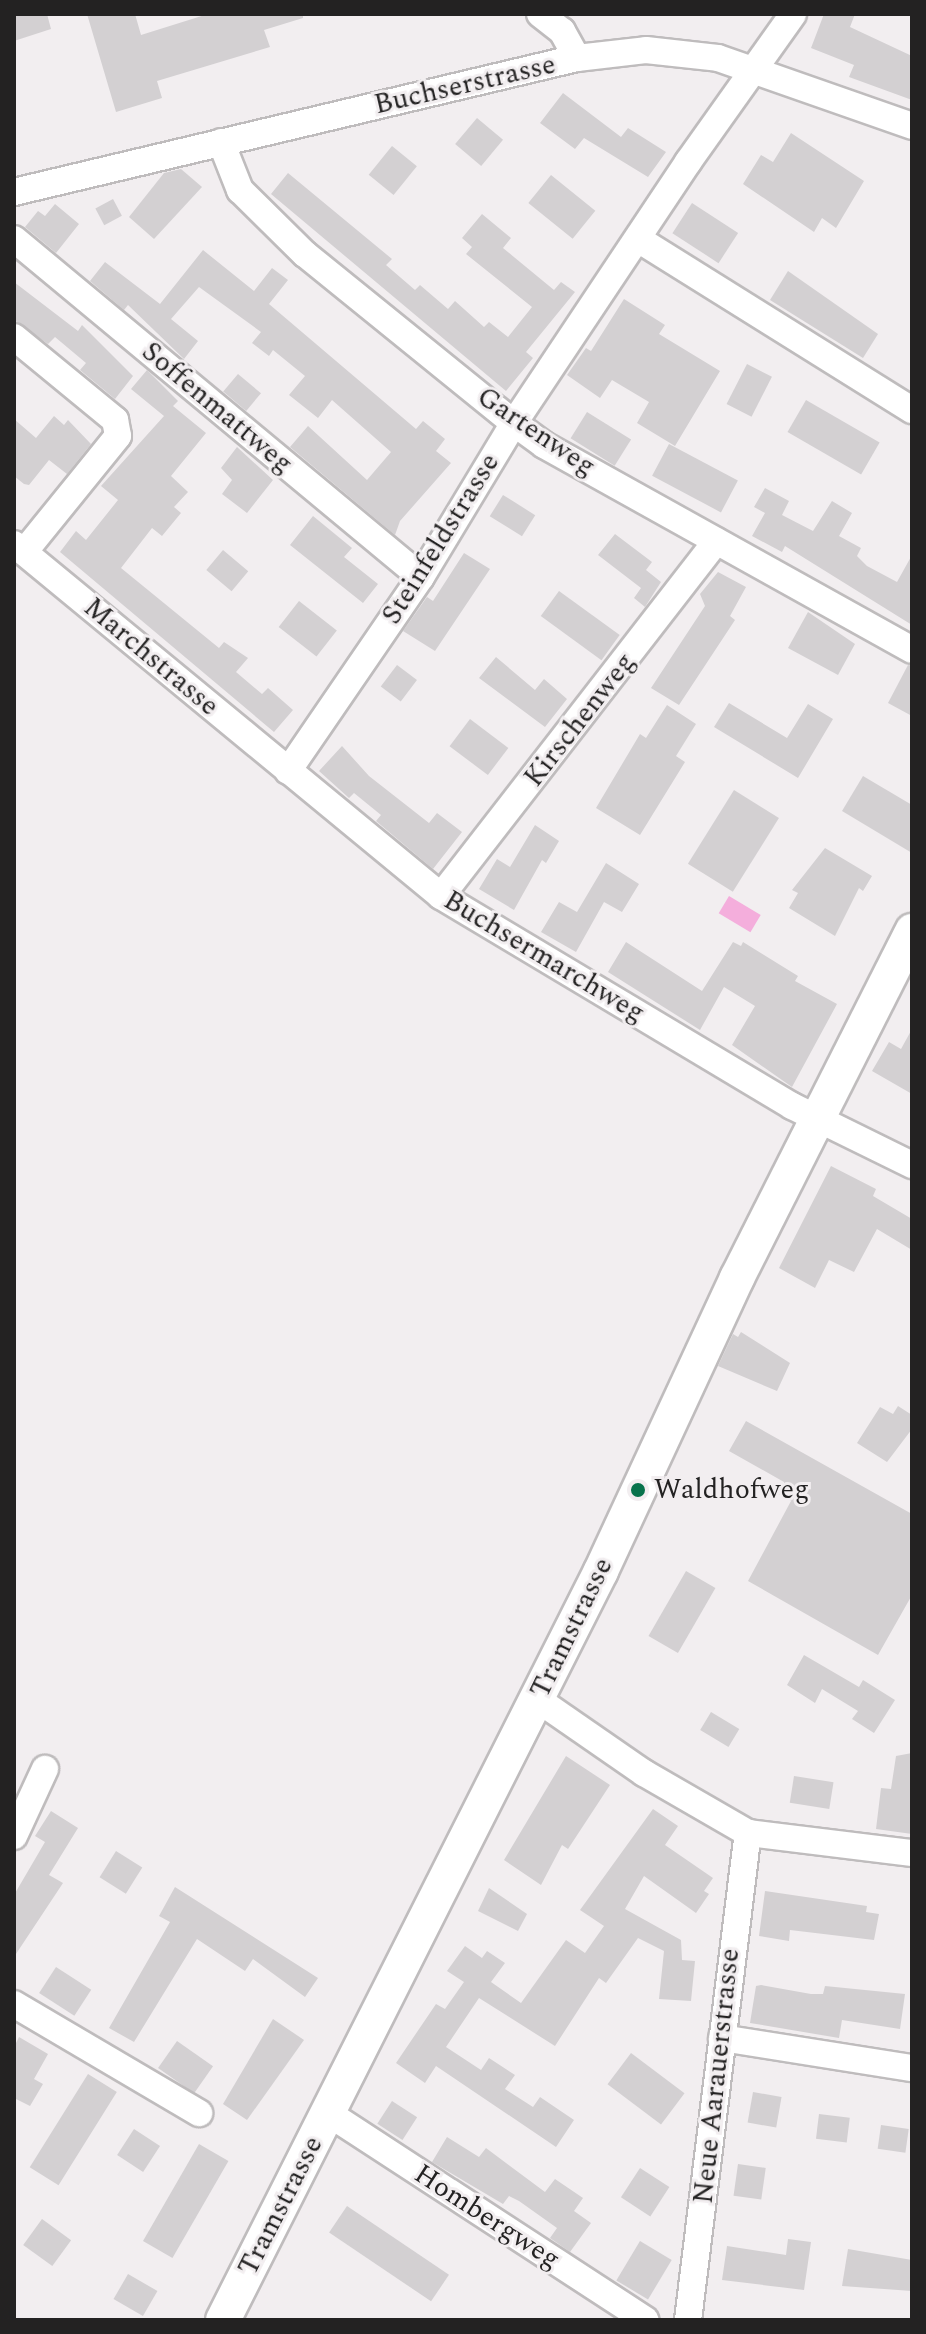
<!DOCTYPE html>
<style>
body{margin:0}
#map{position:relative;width:926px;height:2334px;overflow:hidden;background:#f2eef0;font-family:Spectral,serif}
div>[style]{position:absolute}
.green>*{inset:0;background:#f4aedc;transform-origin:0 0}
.building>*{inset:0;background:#d3d0d2;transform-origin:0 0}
.roads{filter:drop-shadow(2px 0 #bfbcbd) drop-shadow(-2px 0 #bfbcbd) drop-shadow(0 2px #bfbcbd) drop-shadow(0 -2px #bfbcbd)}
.minor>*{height:26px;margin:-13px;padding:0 13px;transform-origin:13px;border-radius:13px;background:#fff}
.major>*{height:34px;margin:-17px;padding:0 17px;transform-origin:17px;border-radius:17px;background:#fff}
.dots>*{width:22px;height:22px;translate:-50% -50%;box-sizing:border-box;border:4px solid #f2eef0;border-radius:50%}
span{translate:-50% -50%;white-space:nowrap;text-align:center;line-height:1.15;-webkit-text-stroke:6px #f2eef0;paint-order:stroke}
.street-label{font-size:28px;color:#232222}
.poi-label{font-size:28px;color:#232222}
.left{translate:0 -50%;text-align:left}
.frame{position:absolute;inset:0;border:16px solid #232222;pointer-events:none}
</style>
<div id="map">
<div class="green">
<div style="left:729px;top:896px;width:37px;height:20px;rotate:31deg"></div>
</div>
<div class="building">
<div style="clip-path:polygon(14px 14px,47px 14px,51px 29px,14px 41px)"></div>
<div style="clip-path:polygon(87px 14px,135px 14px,141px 35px,208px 14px,303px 14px,303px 18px,264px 30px,270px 47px,157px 81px,162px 98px,116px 112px)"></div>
<div style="clip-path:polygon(824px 14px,855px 14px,850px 27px,912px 56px,912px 100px,849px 77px,854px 65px,811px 48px)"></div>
<div style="clip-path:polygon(563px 93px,621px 137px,628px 128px,666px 152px,648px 177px,584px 138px,575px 149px,540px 123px)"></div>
<div style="left:477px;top:118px;width:34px;height:34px;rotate:40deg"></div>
<div style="clip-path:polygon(791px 133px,864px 181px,836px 228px,822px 218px,814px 232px,743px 184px,761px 155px,773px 162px)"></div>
<div style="left:392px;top:146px;width:32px;height:37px;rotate:39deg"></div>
<div style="clip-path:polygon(181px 169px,202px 187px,154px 239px,129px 217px,164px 173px)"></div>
<div style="clip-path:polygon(288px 173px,392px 259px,386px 265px,415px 290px,420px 285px,448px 309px,455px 301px,484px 327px,489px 322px,508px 337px,532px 307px,466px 254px,472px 247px,462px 238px,482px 214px,511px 238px,503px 248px,554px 290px,561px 282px,575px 292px,526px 352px,533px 358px,506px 391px,271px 194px)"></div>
<div style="left:551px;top:175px;width:57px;height:36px;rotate:39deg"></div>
<div style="left:113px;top:199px;width:19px;height:20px;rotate:62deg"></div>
<div style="left:692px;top:203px;width:55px;height:36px;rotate:33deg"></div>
<div style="clip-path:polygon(55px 204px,79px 224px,56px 253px,25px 227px,38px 211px,45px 216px)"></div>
<div style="clip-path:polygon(203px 250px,254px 291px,272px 268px,288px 280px,269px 304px,416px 429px,423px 421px,445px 439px,436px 451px,451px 463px,400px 521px,395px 535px,290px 447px,308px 426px,367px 480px,391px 452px,332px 400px,318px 418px,289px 395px,305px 376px,273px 350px,269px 356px,252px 343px,261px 332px,199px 287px,171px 319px,198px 341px,184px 359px,128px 305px,124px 310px,90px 281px,105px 262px,160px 304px)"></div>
<div style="clip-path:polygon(788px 271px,878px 334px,863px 358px,770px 300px)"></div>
<div style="clip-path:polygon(14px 282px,78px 331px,82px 325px,133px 376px,115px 399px,80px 370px,86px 363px,55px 337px,48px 344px,14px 320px)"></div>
<div style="clip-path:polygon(624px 299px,665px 325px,659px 334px,720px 371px,675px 446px,637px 423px,649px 402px,612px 380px,600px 398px,567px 375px,586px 348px,591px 351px)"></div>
<div style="left:747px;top:364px;width:28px;height:45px;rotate:27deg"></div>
<div style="clip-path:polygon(147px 370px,178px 401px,173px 406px,206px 433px,171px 476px,188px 492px,174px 507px,181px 513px,162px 536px,152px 528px,121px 568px,219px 648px,224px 642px,248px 658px,236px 672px,262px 694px,268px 688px,293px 710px,274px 732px,60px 552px,76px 531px,86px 540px,118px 500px,101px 486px,173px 406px,164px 416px,131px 389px)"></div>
<div style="left:238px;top:374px;width:30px;height:23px;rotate:40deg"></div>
<div style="left:806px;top:400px;width:85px;height:37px;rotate:30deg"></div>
<div style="left:587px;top:412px;width:52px;height:31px;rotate:32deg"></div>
<div style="clip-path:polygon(54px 416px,64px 425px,68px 420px,91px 444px,67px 474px,49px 460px,29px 485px,24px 484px,14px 476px,14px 419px,36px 438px)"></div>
<div style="left:669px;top:444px;width:78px;height:36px;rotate:28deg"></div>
<div style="clip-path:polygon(237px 447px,273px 480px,247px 513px,222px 494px,232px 480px,221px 468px)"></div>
<div style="clip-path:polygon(765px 488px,789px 501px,782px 515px,813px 531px,832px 501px,852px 513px,839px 536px,861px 548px,857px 556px,867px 566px,897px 582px,912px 555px,912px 625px,785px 546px,782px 552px,752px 536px,765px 513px,754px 507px)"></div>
<div style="left:503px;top:495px;width:38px;height:25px;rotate:32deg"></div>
<div style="clip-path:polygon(313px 516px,352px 548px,344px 557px,378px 584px,363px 603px,290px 545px)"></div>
<div style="clip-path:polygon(615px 534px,652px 562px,646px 570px,661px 582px,645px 607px,634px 598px,641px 588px,598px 555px)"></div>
<div style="left:223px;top:550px;width:33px;height:26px;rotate:40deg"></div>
<div style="clip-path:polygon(464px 553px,490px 569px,435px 651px,403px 631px,427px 597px,433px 601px)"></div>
<div style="clip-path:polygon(718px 572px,746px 587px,730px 616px,735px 620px,679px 705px,651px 688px,705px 606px,700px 594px)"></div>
<div style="left:559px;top:591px;width:75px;height:31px;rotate:36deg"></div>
<div style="left:299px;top:601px;width:48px;height:33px;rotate:38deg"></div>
<div style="clip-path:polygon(808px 612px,855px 644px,838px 675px,788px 648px)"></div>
<div style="clip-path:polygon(496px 657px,535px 690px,544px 679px,567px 699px,545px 727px,479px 678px)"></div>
<div style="left:397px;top:665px;width:25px;height:27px;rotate:37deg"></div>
<div style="clip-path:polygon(908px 665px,912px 666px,912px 716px,888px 703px)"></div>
<div style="clip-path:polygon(729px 703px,787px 738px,808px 704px,833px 719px,798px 778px,714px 727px)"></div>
<div style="clip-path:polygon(667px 705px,696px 724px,676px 756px,685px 762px,640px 835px,596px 808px,640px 734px,646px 738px)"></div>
<div style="left:470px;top:719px;width:48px;height:34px;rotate:37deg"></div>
<div style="clip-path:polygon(342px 746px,369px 776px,429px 823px,437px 813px,462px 832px,433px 869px,376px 821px,381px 815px,354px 793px,349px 798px,319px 771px)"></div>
<div style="clip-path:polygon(863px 776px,912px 805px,912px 853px,842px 811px)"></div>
<div style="left:734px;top:790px;width:53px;height:87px;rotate:32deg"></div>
<div style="clip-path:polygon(535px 825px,559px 841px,546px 863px,542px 860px,514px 910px,479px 889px,497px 859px,510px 867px)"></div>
<div style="clip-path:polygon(825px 848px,872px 876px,863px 891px,859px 888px,835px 936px,789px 908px,798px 893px,792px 890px)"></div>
<div style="clip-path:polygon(606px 863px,639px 884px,622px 912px,604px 902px,576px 952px,541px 932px,559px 902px,577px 912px)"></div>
<div style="clip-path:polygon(626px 942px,702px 991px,733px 942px,741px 946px,743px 942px,798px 976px,795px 981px,837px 1004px,792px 1087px,732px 1045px,755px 1006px,724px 987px,700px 1030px,608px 972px)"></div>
<div style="clip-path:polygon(912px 1029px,912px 1094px,872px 1071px,889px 1042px,901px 1049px)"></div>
<div style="clip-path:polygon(831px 1166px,876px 1189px,873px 1196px,912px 1219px,912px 1250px,877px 1229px,854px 1272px,829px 1260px,815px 1288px,779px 1268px)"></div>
<div style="clip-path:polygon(741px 1332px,790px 1363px,777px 1391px,718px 1366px,733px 1334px,738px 1337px)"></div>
<div style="clip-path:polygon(898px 1406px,912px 1415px,912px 1429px,887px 1462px,857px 1443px,880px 1407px,893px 1414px)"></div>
<div style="clip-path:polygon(746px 1421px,912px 1514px,912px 1595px,878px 1655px,748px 1581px,791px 1501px,778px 1494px,784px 1482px,729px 1451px)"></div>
<div style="left:686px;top:1571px;width:34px;height:75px;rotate:30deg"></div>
<div style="clip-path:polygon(804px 1655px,859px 1687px,863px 1680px,895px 1700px,874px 1733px,852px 1719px,858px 1711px,822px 1689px,815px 1703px,787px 1685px)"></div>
<div style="left:711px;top:1712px;width:33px;height:21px;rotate:31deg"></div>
<div style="clip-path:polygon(912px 1753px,912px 1834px,876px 1829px,881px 1788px,891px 1789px,896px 1756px)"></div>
<div style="clip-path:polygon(566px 1756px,610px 1785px,568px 1849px,562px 1845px,541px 1885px,504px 1860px)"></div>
<div style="left:794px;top:1776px;width:40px;height:27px;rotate:9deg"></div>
<div style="clip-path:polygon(653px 1809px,678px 1826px,665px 1845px,713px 1878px,704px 1891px,709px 1894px,696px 1913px,644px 1876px,625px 1909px,681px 1940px,682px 1960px,695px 1961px,691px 2001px,659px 1999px,664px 1951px,638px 1938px,606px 1983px,599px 1978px,555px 2046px,479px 1998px,446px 2047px,481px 2070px,489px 2058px,515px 2075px,505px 2089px,533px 2107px,540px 2097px,574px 2120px,556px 2147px,436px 2066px,425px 2083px,396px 2063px,436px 2004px,445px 2009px,464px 1982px,447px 1971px,465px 1946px,482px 1958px,487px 1951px,505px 1963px,491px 1982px,521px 2003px,566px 1940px,585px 1953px,604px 1926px,580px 1910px)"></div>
<div style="clip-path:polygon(51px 1811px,78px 1828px,49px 1875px,63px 1883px,14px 1957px,14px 1895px,45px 1842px,35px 1836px)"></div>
<div style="left:116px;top:1851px;width:31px;height:31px;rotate:32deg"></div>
<div style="clip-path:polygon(175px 1887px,318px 1978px,305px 1997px,253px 1959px,245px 1971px,197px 1939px,134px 2042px,109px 2028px,170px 1922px,159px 1916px)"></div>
<div style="clip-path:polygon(489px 1888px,527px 1914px,518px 1931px,478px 1911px)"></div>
<div style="clip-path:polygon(765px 1891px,867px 1906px,866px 1912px,879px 1914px,874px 1940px,790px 1930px,789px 1941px,759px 1936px)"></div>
<div style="left:56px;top:1967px;width:42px;height:31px;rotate:33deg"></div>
<div style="clip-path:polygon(761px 1985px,811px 1994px,823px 1994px,825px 1986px,905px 1994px,900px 2029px,842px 2020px,839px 2038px,750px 2023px,756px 1986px)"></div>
<div style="clip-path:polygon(273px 2019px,304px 2040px,247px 2120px,223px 2104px)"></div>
<div style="clip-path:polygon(19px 2037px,48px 2054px,34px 2079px,43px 2084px,30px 2106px,14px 2098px,14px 2047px)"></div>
<div style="left:177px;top:2041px;width:44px;height:33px;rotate:35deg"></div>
<div style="left:631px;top:2053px;width:67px;height:39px;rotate:37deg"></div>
<div style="left:88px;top:2074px;width:34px;height:110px;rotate:32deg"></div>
<div style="left:753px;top:2092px;width:29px;height:31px;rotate:10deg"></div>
<div style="left:392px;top:2101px;width:30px;height:27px;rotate:33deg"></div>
<div style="left:819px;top:2114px;width:31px;height:25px;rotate:7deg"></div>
<div style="left:881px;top:2125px;width:28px;height:24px;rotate:8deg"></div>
<div style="left:134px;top:2129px;width:31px;height:31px;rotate:33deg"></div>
<div style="clip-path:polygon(447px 2137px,479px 2157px,486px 2148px,545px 2192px,555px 2179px,583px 2198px,574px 2211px,591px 2223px,570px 2252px,550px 2238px,557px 2228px,519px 2201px,509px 2196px,503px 2204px,432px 2162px)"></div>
<div style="left:199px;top:2144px;width:34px;height:112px;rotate:30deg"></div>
<div style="left:738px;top:2164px;width:28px;height:32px;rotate:8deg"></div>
<div style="left:640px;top:2168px;width:35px;height:35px;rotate:33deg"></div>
<div style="left:347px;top:2206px;width:123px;height:32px;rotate:34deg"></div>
<div style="left:42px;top:2219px;width:36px;height:32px;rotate:36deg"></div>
<div style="clip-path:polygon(788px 2239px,811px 2242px,804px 2290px,722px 2280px,727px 2246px,786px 2255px)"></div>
<div style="left:640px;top:2241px;width:37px;height:46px;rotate:31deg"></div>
<div style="clip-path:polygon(848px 2249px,912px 2260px,912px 2291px,842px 2286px)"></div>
<div style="left:128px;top:2274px;width:34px;height:29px;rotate:30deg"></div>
</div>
<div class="roads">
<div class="minor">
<div style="left:540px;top:14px;width:28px;rotate:38deg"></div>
<div style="left:562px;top:31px;width:31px;rotate:61deg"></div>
<div style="left:221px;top:142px;width:52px;rotate:68.4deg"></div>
<div style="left:240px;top:190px;width:91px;rotate:44.6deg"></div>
<div style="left:305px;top:254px;width:269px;rotate:39deg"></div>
<div style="left:514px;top:423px;width:37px;rotate:36deg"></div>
<div style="left:544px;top:445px;width:421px;rotate:29.1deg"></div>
<div style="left:14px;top:192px;width:579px;rotate:-13.39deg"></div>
<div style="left:577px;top:58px;width:69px;rotate:-6.6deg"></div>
<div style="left:646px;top:50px;width:72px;rotate:6.3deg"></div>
<div style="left:718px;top:58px;width:206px;rotate:19.3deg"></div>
<div style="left:14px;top:239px;width:529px;rotate:39.71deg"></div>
<div style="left:638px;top:239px;width:323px;rotate:32deg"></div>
<div style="left:14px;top:337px;width:131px;rotate:39.4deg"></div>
<div style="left:115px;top:420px;width:16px;rotate:79deg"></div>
<div style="left:118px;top:436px;width:149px;rotate:129deg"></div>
<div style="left:14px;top:544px;width:553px;rotate:39.5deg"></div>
<div style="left:441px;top:896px;width:409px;rotate:30.9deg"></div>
<div style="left:792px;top:1106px;width:134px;rotate:26.2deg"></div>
<div style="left:288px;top:771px;width:235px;rotate:-55.6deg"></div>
<div style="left:421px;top:577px;width:180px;rotate:-58.9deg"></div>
<div style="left:514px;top:423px;width:314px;rotate:-56.3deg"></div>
<div style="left:688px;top:162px;width:181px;rotate:-54.6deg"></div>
<div style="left:441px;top:896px;width:449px;rotate:-52.2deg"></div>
<div style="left:537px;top:1699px;width:130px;rotate:34.7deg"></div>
<div style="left:644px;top:1773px;width:120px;rotate:30deg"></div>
<div style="left:748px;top:1833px;width:165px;rotate:7deg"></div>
<div style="left:14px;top:1836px;width:74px;rotate:-65.2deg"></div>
<div style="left:14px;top:2004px;width:215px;rotate:30.5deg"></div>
<div style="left:722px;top:2038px;width:192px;rotate:9deg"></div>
<div style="left:328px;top:2113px;width:379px;rotate:33.1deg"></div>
<div style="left:688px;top:2320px;width:491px;rotate:-83deg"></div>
</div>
<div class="major">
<div style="left:223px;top:2320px;width:839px;rotate:-63.22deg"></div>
<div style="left:601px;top:1571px;width:323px;rotate:-65.1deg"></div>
<div style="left:737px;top:1278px;width:389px;rotate:-63.2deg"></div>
</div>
</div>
<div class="dots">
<div style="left:638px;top:1490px;background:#08734c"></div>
</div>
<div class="street-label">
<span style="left:465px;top:85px;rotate:-13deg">Buchserstrasse</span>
<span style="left:217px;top:408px;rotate:40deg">Soffenmattweg</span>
<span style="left:536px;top:432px;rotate:34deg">Gartenweg</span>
<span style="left:441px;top:539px;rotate:-58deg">Steinfeldstrasse</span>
<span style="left:151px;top:657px;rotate:40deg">Marchstrasse</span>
<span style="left:580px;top:720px;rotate:-52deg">Kirschenweg</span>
<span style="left:544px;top:957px;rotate:31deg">Buchsermarchweg</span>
<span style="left:572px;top:1628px;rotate:-64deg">Tramstrasse</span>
<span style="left:717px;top:2076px;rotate:-84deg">Neue Aarauerstrasse</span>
<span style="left:281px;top:2206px;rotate:-63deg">Tramstrasse</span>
<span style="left:487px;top:2217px;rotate:33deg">Hombergweg</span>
</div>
<div class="poi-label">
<span class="left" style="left:654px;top:1490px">Waldhofweg</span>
</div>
<div class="frame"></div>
</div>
